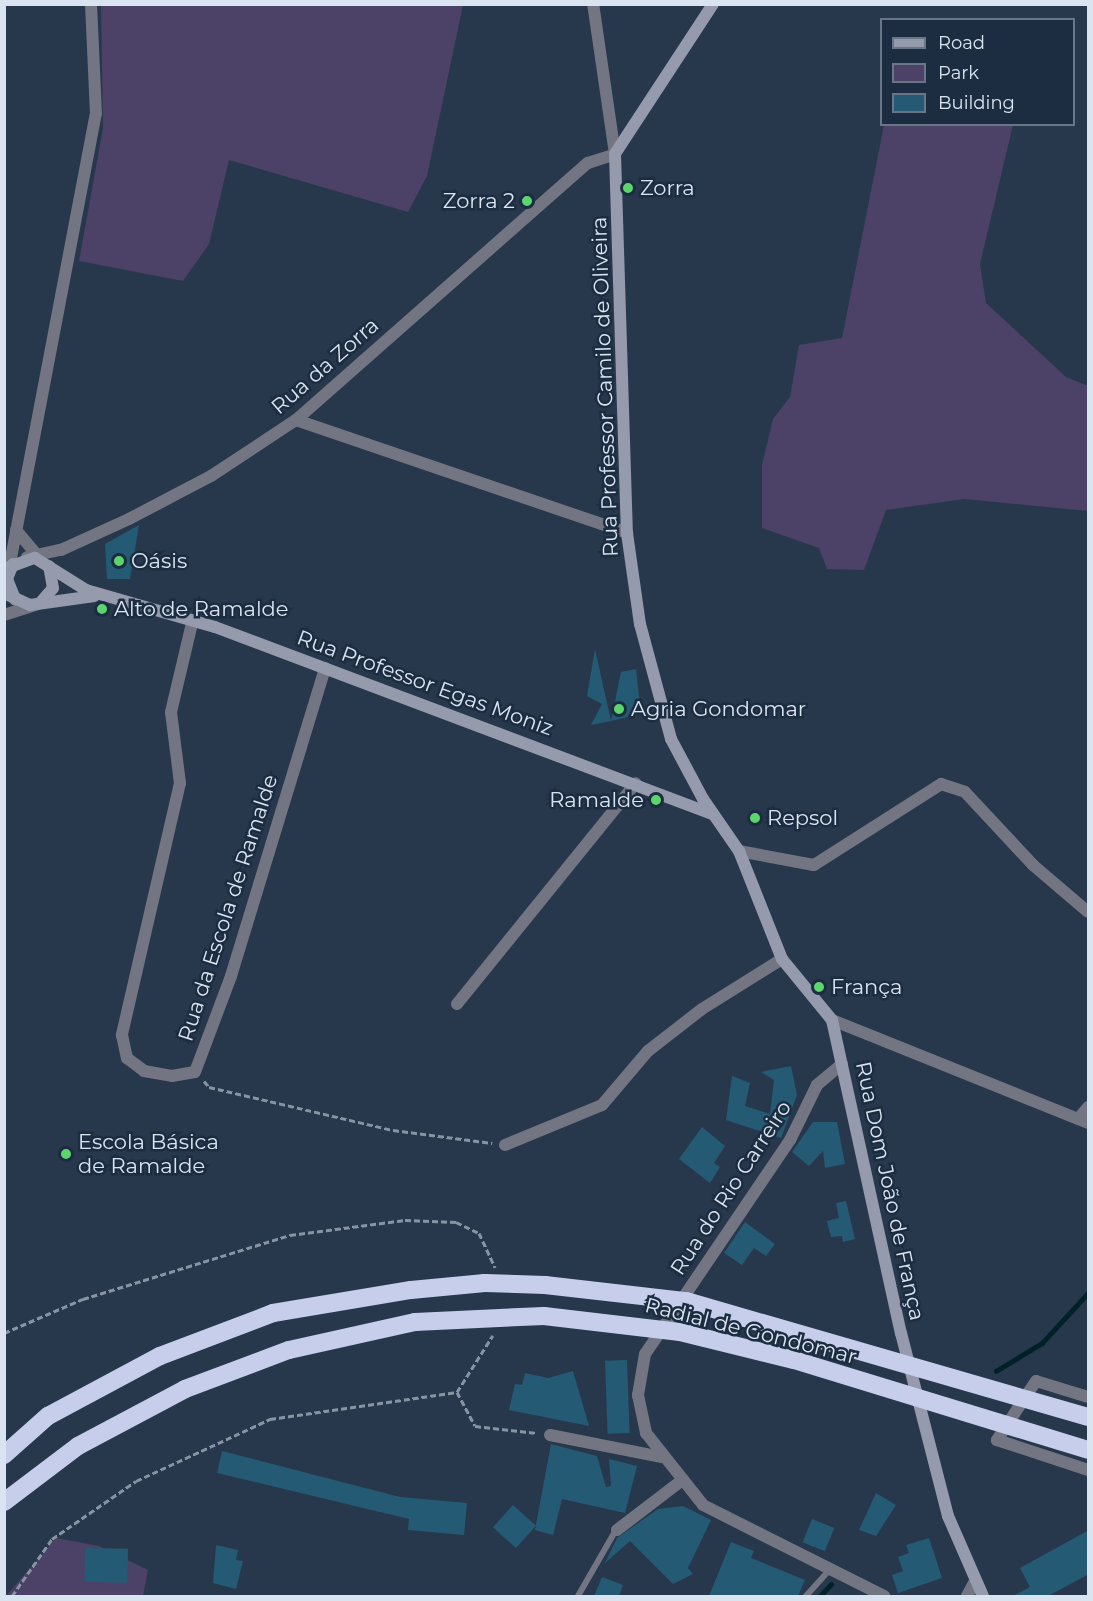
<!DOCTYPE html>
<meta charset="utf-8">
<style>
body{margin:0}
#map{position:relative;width:1093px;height:1601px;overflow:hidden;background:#27384c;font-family:Montserrat,sans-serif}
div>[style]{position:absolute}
.green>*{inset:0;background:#4c4166}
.stream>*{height:4.5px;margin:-2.25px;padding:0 2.25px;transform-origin:2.25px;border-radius:2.25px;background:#002127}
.building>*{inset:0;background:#255a74;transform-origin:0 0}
.path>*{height:3px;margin-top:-1.5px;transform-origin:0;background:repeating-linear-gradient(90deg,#8694a4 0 6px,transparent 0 9px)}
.lane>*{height:6px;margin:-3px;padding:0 3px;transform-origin:3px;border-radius:3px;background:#737682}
.street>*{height:12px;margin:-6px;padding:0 6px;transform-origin:6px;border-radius:6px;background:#737682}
.secondary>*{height:12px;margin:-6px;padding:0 6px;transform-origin:6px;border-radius:6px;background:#959aad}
.highway>*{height:18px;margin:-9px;padding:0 9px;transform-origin:9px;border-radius:9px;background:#c7ceeb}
.highway-bridge>*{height:18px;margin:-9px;padding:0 9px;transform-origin:9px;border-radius:9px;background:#c7ceeb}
.dots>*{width:16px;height:16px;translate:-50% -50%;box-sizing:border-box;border:3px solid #1d2d41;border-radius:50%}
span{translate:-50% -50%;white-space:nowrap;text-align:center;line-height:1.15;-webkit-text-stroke:5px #1d2d41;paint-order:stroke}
.poi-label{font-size:21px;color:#dae4f1}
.left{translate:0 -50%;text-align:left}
.right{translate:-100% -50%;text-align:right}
.street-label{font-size:21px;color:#dae4f1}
.frame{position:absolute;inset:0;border:6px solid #dae4f1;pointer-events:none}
.legend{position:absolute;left:880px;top:18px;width:195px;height:108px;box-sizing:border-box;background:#1d2d41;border:2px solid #697687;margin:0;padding:8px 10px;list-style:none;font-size:18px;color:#dae4f1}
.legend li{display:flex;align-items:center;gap:12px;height:30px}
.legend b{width:30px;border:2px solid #697687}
</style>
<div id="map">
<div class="green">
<div style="clip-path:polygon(101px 5px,463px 5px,427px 176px,408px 212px,229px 160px,209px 244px,183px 281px,79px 261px,103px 128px)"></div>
<div style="clip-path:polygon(884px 125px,1013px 125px,980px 264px,986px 303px,1066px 377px,1088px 386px,1088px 511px,964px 499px,886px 510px,864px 570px,827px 569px,819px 548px,762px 528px,762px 465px,773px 419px,790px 397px,799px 345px,842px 338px)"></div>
<div style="clip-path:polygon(56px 1538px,99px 1546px,148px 1570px,143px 1596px,6px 1596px)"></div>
</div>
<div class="stream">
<div style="left:996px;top:1371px;width:54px;rotate:-31.3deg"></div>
<div style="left:1042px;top:1343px;width:68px;rotate:-47.4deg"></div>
<div style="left:820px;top:1596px;width:16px;rotate:-47deg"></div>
</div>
<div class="building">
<div style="clip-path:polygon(139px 525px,130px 579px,107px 579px,105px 544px)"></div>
<div style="clip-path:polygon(595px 649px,611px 721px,591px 725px,602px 704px,587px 696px)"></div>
<div style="clip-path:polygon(636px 669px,641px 714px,611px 721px,621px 672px)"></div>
<div style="clip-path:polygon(791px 1066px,797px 1095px,781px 1138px,726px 1120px,732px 1076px,750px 1083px,745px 1106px,770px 1114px,774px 1080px,761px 1072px)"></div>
<div style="clip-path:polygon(813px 1122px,837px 1122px,845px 1164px,825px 1168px,823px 1151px,809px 1166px,792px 1152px)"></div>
<div style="clip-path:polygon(702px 1127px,725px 1146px,714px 1163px,720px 1167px,710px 1183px,679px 1159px)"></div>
<div style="clip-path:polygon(846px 1201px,855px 1239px,843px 1242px,842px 1236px,831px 1237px,827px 1221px,839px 1218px,836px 1203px)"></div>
<div style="clip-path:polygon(745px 1222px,775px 1244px,766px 1256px,754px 1248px,742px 1265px,724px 1253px)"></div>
<div style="left:627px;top:1360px;width:73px;height:22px;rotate:88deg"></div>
<div style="clip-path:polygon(573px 1371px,589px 1426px,509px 1410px,515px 1384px,522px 1385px,525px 1373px,548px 1378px)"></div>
<div style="clip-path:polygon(551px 1444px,597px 1456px,606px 1487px,611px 1486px,609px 1459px,637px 1466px,625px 1513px,562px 1499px,553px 1535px,535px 1530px)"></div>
<div style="clip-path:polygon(222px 1451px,400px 1497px,467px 1503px,464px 1535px,408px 1530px,409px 1519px,217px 1473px)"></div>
<div style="clip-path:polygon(876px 1493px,896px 1505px,876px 1536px,859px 1530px)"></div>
<div style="left:513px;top:1505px;width:31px;height:30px;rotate:42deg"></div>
<div style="clip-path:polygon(683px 1506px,711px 1520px,688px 1568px,693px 1574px,673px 1584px,630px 1541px,605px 1563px,617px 1538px,658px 1509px)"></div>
<div style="left:812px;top:1519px;width:24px;height:25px;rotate:22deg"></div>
<div style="clip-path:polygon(1089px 1530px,1089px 1574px,1048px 1596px,1013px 1596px,1030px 1587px,1020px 1568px)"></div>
<div style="clip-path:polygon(929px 1538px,942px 1578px,898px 1593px,892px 1575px,903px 1571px,898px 1557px,909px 1553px,906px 1545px)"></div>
<div style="clip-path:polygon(731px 1542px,754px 1551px,751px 1558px,805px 1580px,798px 1596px,709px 1596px)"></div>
<div style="clip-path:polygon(216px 1545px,238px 1550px,236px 1560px,243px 1561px,236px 1589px,213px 1583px)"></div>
<div style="left:85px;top:1548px;width:43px;height:34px;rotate:1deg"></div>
<div style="clip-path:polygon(602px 1577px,623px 1585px,619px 1596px,594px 1596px)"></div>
</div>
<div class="path">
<div style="left:204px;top:1081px;width:8px;rotate:50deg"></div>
<div style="left:209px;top:1087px;width:189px;rotate:13.2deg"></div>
<div style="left:393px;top:1130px;width:100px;rotate:7.5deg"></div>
<div style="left:4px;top:1333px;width:86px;rotate:-23.3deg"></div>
<div style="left:83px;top:1299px;width:217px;rotate:-17.2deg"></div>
<div style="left:290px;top:1235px;width:116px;rotate:-7.4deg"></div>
<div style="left:405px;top:1220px;width:51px;rotate:2.2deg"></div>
<div style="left:456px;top:1222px;width:25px;rotate:26deg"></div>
<div style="left:479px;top:1233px;width:38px;rotate:65deg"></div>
<div style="left:457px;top:1392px;width:67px;rotate:-57.7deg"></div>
<div style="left:12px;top:1596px;width:70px;rotate:-54.9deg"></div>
<div style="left:52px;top:1539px;width:102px;rotate:-34.6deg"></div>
<div style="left:136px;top:1481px;width:148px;rotate:-24.8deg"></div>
<div style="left:270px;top:1419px;width:189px;rotate:-8.2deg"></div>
<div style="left:457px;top:1392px;width:38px;rotate:62deg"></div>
<div style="left:475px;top:1426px;width:62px;rotate:6.4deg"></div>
</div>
<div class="lane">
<div style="left:578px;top:1596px;width:76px;rotate:-60.1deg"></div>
<div style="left:806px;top:1596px;width:36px;rotate:-48deg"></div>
</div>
<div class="street">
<div style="left:296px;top:420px;width:350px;rotate:18.8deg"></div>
<div style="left:16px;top:530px;width:38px;rotate:50deg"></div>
<div style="left:27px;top:557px;width:35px;rotate:-12deg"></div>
<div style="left:61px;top:550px;width:75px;rotate:-24.5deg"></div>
<div style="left:129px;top:519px;width:93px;rotate:-27.7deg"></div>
<div style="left:211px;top:476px;width:102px;rotate:-33.4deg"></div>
<div style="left:296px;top:420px;width:389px;rotate:-41.4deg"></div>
<div style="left:588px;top:163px;width:28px;rotate:-18deg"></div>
<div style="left:615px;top:154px;width:152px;rotate:-98.3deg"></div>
<div style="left:8px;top:574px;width:468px;rotate:-79.2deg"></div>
<div style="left:96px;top:114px;width:110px;rotate:-92.6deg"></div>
<div style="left:4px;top:615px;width:35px;rotate:-18deg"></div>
<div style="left:193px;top:619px;width:96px;rotate:103.3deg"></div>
<div style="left:171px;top:712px;width:72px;rotate:82.8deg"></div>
<div style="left:180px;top:783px;width:259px;rotate:103deg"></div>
<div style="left:122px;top:1035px;width:24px;rotate:78deg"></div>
<div style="left:127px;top:1058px;width:21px;rotate:37deg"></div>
<div style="left:144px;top:1071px;width:28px;rotate:10deg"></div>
<div style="left:172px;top:1076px;width:23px;rotate:-10deg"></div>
<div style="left:195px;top:1072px;width:103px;rotate:-69.4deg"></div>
<div style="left:231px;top:976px;width:322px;rotate:-73deg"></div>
<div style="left:739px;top:851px;width:76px;rotate:10.6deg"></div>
<div style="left:814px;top:865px;width:151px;rotate:-32.5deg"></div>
<div style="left:941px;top:784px;width:25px;rotate:18deg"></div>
<div style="left:965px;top:792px;width:100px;rotate:47deg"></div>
<div style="left:1033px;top:865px;width:72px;rotate:40.5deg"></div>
<div style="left:457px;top:1004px;width:284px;rotate:-51deg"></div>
<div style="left:832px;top:1020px;width:276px;rotate:21.9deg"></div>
<div style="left:842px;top:1064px;width:33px;rotate:140deg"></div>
<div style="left:817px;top:1085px;width:61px;rotate:116.1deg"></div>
<div style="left:790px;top:1140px;width:258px;rotate:124.1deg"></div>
<div style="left:645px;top:1354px;width:42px;rotate:99.7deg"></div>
<div style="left:638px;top:1395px;width:39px;rotate:78deg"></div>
<div style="left:646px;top:1433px;width:92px;rotate:51.6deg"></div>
<div style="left:703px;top:1505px;width:203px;rotate:26.7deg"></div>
<div style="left:1078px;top:1119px;width:16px;rotate:-50deg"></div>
<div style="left:505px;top:1145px;width:105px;rotate:-22.4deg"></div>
<div style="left:602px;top:1105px;width:71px;rotate:-49.6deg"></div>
<div style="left:648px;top:1051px;width:68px;rotate:-37.9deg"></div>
<div style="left:702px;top:1009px;width:94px;rotate:-32deg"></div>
<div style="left:1088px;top:1397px;width:54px;rotate:-162.9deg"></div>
<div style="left:1036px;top:1381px;width:71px;rotate:123.5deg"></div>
<div style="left:997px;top:1440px;width:96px;rotate:18.2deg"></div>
<div style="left:550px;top:1435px;width:113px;rotate:11.2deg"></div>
<div style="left:617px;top:1530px;width:81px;rotate:-37.4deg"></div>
<div style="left:967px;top:1596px;width:15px;rotate:-62deg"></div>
</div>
<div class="secondary">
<div style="left:713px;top:4px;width:179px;rotate:123.2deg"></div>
<div style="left:615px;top:154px;width:379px;rotate:88.2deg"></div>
<div style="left:627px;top:533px;width:92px;rotate:81.9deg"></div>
<div style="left:640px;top:624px;width:119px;rotate:74.9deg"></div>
<div style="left:671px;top:739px;width:68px;rotate:61.9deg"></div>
<div style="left:703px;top:799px;width:63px;rotate:55.3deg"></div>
<div style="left:739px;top:851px;width:116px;rotate:68.3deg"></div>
<div style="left:782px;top:959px;width:79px;rotate:50.7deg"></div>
<div style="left:832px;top:1020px;width:321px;rotate:77.6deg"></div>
<div style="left:901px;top:1333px;width:189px;rotate:75.6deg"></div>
<div style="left:948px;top:1516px;width:87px;rotate:66.4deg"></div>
<div style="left:13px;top:564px;width:16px;rotate:112deg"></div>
<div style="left:7px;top:579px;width:22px;rotate:68deg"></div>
<div style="left:4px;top:569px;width:33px;rotate:-20deg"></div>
<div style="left:35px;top:558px;width:60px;rotate:32.1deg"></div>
<div style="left:86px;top:590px;width:134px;rotate:16deg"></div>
<div style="left:215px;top:627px;width:531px;rotate:20.62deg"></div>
<div style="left:4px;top:593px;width:29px;rotate:25deg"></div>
<div style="left:30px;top:605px;width:65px;rotate:-8deg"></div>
<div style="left:41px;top:602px;width:18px;rotate:-49deg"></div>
<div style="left:53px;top:588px;width:22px;rotate:-100deg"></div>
</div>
<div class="highway">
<div style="left:4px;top:1455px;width:59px;rotate:-41.6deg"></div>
<div style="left:48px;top:1416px;width:127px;rotate:-28.2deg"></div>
<div style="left:160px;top:1356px;width:121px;rotate:-20.8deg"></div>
<div style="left:273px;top:1313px;width:140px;rotate:-9.5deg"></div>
<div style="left:4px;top:1502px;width:93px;rotate:-37.1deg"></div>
<div style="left:78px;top:1446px;width:121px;rotate:-28deg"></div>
<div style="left:185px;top:1389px;width:111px;rotate:-20.6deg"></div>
<div style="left:289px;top:1350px;width:129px;rotate:-12.5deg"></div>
</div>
<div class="highway-bridge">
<div style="left:411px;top:1290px;width:74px;rotate:-5.4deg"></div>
<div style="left:485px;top:1283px;width:60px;rotate:1.9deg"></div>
<div style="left:545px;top:1285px;width:142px;rotate:6.5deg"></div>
<div style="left:686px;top:1301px;width:418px;rotate:16.1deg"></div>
<div style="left:415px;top:1322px;width:129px;rotate:-2.7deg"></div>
<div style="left:544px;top:1316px;width:137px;rotate:6.7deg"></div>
<div style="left:680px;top:1332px;width:117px;rotate:13.8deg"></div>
<div style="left:794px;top:1360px;width:307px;rotate:17deg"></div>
</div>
<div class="dots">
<div style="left:628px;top:188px;background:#5cd56d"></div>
<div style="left:527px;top:201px;background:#5cd56d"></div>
<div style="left:119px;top:561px;background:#5cd56d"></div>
<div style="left:102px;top:609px;background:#5cd56d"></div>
<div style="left:619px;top:709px;background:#5cd56d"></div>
<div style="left:656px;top:800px;background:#5cd56d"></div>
<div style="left:755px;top:818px;background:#5cd56d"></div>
<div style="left:819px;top:987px;background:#5cd56d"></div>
<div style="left:66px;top:1154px;background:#5cd56d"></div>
</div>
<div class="poi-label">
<span class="left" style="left:640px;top:188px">Zorra</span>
<span class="right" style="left:515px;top:201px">Zorra 2</span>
<span class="left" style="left:131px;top:561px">Oásis</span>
<span class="left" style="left:114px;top:609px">Alto de Ramalde</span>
<span class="left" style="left:631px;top:709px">Agria Gondomar</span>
<span class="right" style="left:644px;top:800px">Ramalde</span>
<span class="left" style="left:767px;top:818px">Repsol</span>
<span class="left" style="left:831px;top:987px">França</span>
<span class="left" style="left:78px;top:1154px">Escola Básica<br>de Ramalde</span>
</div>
<div class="street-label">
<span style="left:325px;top:366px;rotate:-41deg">Rua da Zorra</span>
<span style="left:605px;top:387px;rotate:-92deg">Rua Professor Camilo de Oliveira</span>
<span style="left:425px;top:683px;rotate:20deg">Rua Professor Egas Moniz</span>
<span style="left:228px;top:908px;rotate:-72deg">Rua da Escola de Ramalde</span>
<span style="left:731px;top:1188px;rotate:-57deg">Rua do Rio Carreiro</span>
<span style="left:890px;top:1191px;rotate:78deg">Rua Dom João de França</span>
<span style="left:751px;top:1331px;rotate:14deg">Radial de Gondomar</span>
</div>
<div class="frame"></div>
<ul class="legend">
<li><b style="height:8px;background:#959aad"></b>Road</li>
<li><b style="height:16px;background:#4c4166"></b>Park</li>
<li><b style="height:16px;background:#255a74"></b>Building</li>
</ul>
</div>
